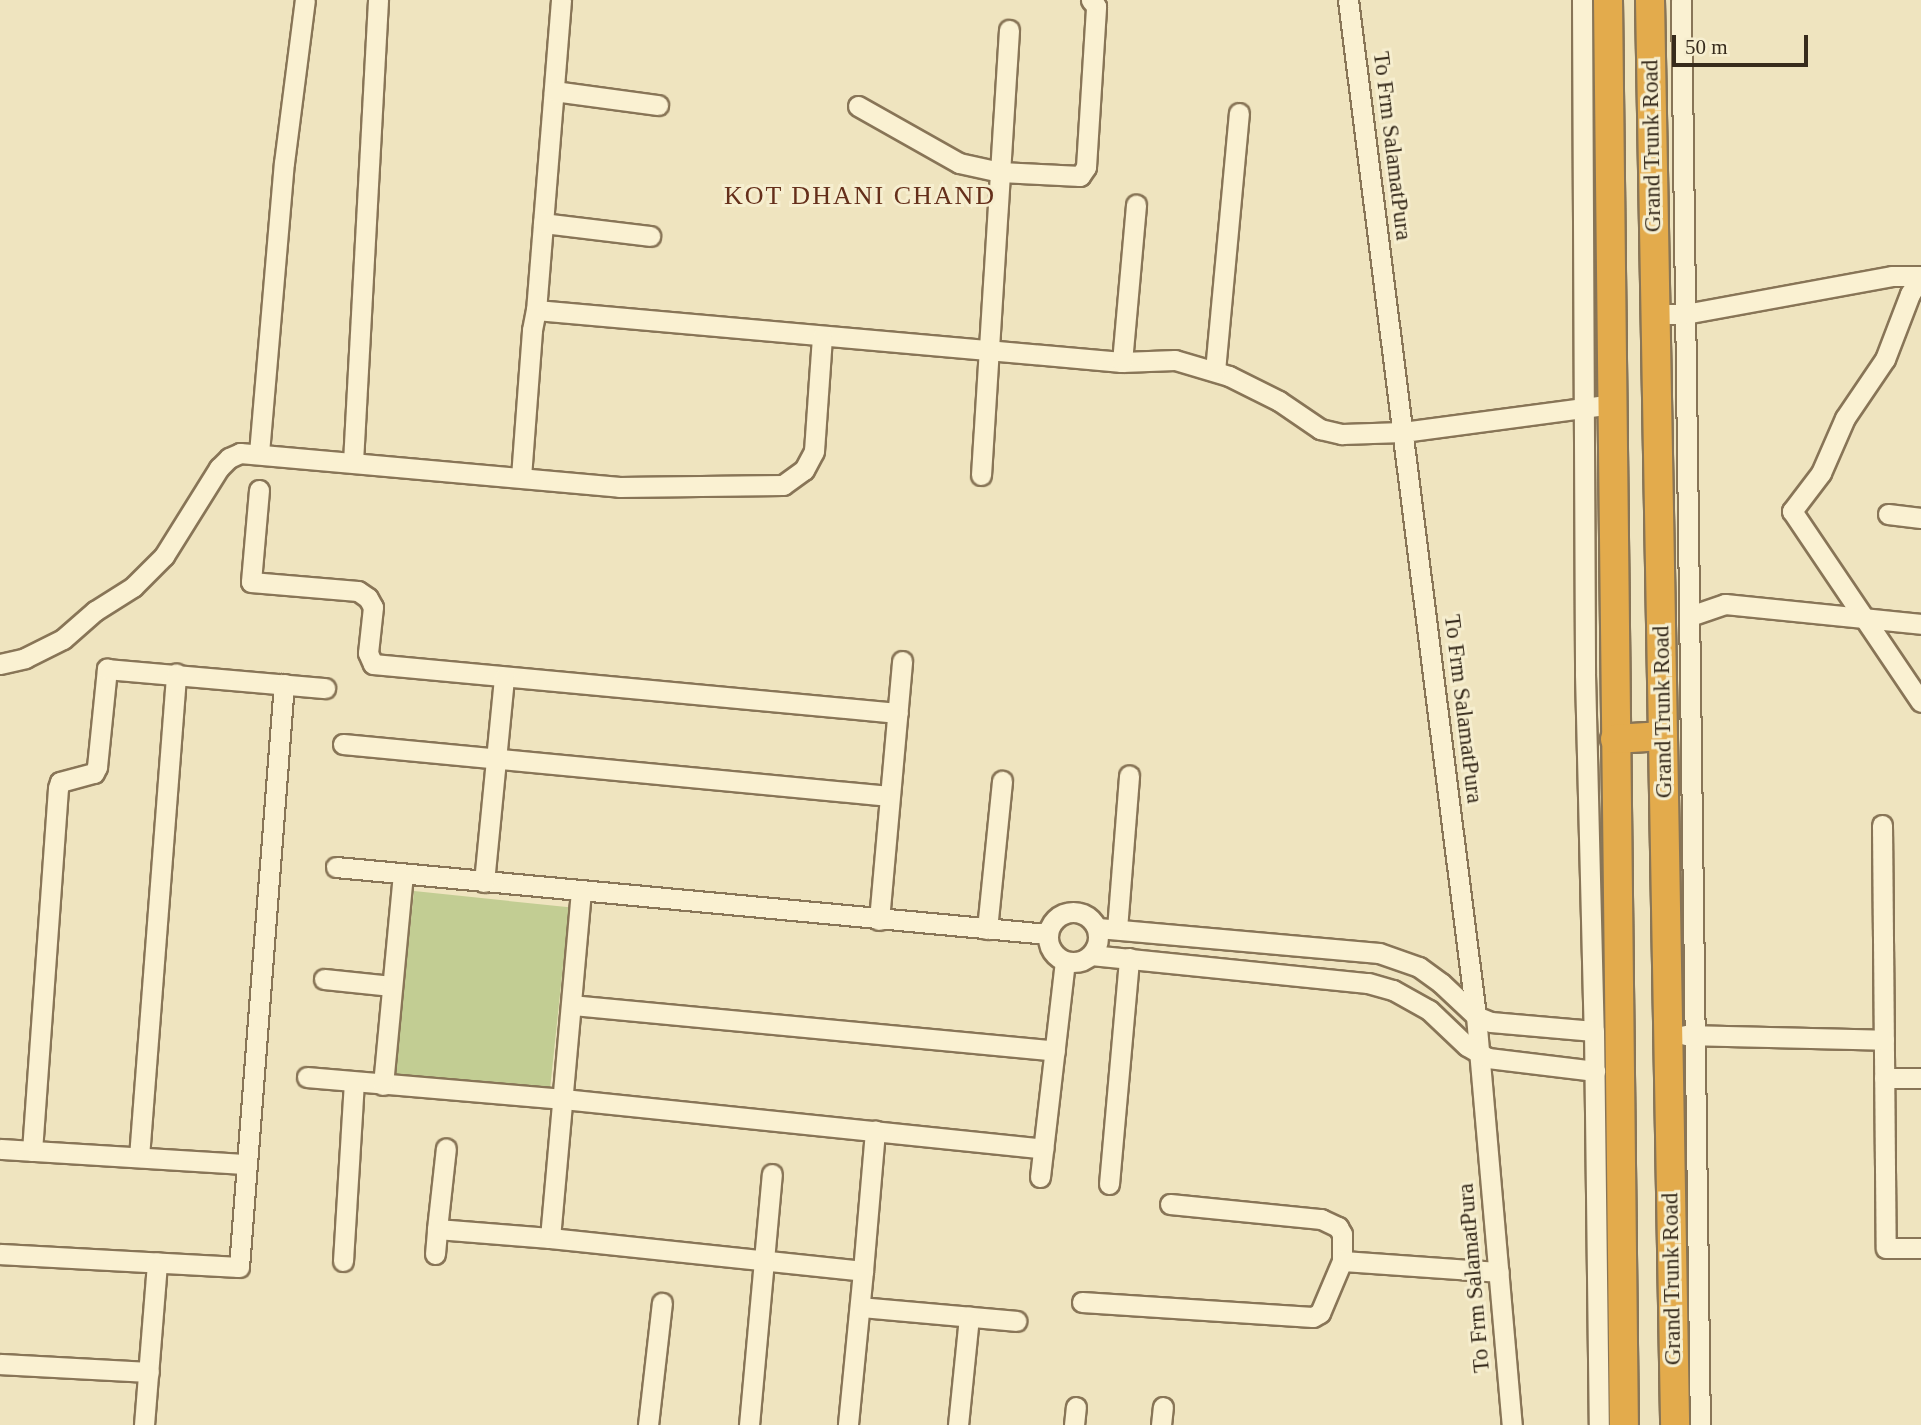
<!DOCTYPE html>
<style>
body{margin:0}
#map{position:relative;width:1921px;height:1425px;overflow:hidden;background:#efe4bf;font-family:"Times New Roman",serif}
div>[style]{position:absolute}
.green>*{inset:0;background:#c2cd93;transform-origin:0 0}
.roads{filter:drop-shadow(2px 0 #887557) drop-shadow(-2px 0 #887557) drop-shadow(0 2px #887557) drop-shadow(0 -2px #887557)}
.minor>*{height:19px;margin:-9.5px;padding:0 9.5px;transform-origin:9.5px;border-radius:9.5px;background:#faf1d2}
.minor>.ring{margin:-9.5px;padding:0;box-sizing:content-box;background:none;border:19px solid #faf1d2;border-radius:50%}
.highway>*{height:28px;margin:-14px;padding:0 14px;transform-origin:14px;border-radius:14px;background:#e3ab4c}
span{translate:-50% -50%;white-space:nowrap;text-align:center;line-height:1.15;-webkit-text-stroke:6px #f6eecf;paint-order:stroke}
.street-label{font-size:23px;color:#372b1c}
.quarter-label{font-size:26px;color:#652f1a;letter-spacing:2px}
.scale{position:absolute;left:1672px;top:35px;width:136px;height:32px;box-sizing:border-box;border:4px solid #372b1c;border-top:0;padding-left:9px;font-size:21px;line-height:24px;white-space:nowrap;color:#372b1c;-webkit-text-stroke:5px #f6eecf;paint-order:stroke}
</style>
<div id="map">
<div class="green">
<div style="left:414px;top:891px;width:156px;height:187px;rotate:6deg"></div>
</div>
<div class="roads">
<div class="minor">
<div style="left:561px;top:0;width:311px;rotate:94.6deg"></div>
<div style="left:536px;top:310px;width:588px;rotate:5.07deg"></div>
<div style="left:1122px;top:362px;width:53px;rotate:-2.2deg"></div>
<div style="left:1175px;top:360px;width:56px;rotate:16.5deg"></div>
<div style="left:1229px;top:376px;width:56px;rotate:26.6deg"></div>
<div style="left:1279px;top:401px;width:50px;rotate:34.3deg"></div>
<div style="left:1320px;top:429px;width:23px;rotate:13deg"></div>
<div style="left:1342px;top:434px;width:61px;rotate:-1.9deg"></div>
<div style="left:1403px;top:432px;width:211px;rotate:-7.6deg"></div>
<div style="left:1348px;top:0;width:1024px;rotate:82.82deg"></div>
<div style="left:1476px;top:1016px;width:411px;rotate:85deg"></div>
<div style="left:1582px;top:0;width:674px;rotate:89.74deg"></div>
<div style="left:1585px;top:674px;width:357px;rotate:88.6deg"></div>
<div style="left:1594px;top:1031px;width:394px;rotate:89.3deg"></div>
<div style="left:1681px;top:0;width:1425px;rotate:89.24deg"></div>
<div style="left:554px;top:91px;width:105px;rotate:7.7deg"></div>
<div style="left:858px;top:106px;width:116px;rotate:29.4deg"></div>
<div style="left:959px;top:163px;width:42px;rotate:12.4deg"></div>
<div style="left:1000px;top:172px;width:80px;rotate:2.9deg"></div>
<div style="left:1080px;top:176px;width:11px;rotate:-56deg"></div>
<div style="left:1086px;top:167px;width:161px;rotate:-86.4deg"></div>
<div style="left:1096px;top:6px;width:8px;rotate:-130deg"></div>
<div style="left:543px;top:223px;width:108px;rotate:6.9deg"></div>
<div style="left:1921px;top:277px;width:20px;rotate:123deg"></div>
<div style="left:1910px;top:294px;width:70px;rotate:111deg"></div>
<div style="left:1885px;top:359px;width:71px;rotate:124.1deg"></div>
<div style="left:1845px;top:418px;width:60px;rotate:113.6deg"></div>
<div style="left:1821px;top:473px;width:48px;rotate:127.3deg"></div>
<div style="left:1792px;top:511px;width:230px;rotate:56deg"></div>
<div style="left:1656px;top:314px;width:29px"></div>
<div style="left:1685px;top:314px;width:210px;rotate:-10.4deg"></div>
<div style="left:1892px;top:276px;width:29px"></div>
<div style="left:1122px;top:362px;width:158px;rotate:-84.9deg"></div>
<div style="left:1215px;top:371px;width:259px;rotate:-84.7deg"></div>
<div style="left:259px;top:453px;width:291px;rotate:-85.1deg"></div>
<div style="left:284px;top:163px;width:164px;rotate:-82.7deg"></div>
<div style="left:353px;top:462px;width:463px;rotate:-86.9deg"></div>
<div style="left:981px;top:475px;width:446px;rotate:-86.4deg"></div>
<div style="left:521px;top:477px;width:147px;rotate:-85.7deg"></div>
<div style="left:532px;top:330px;width:20px;rotate:-79deg"></div>
<div style="left:259px;top:490px;width:92px;rotate:95deg"></div>
<div style="left:251px;top:582px;width:107px;rotate:4.8deg"></div>
<div style="left:358px;top:591px;width:12px;rotate:35deg"></div>
<div style="left:368px;top:598px;width:10px;rotate:61deg"></div>
<div style="left:373px;top:607px;width:46px;rotate:96.2deg"></div>
<div style="left:368px;top:653px;width:12px;rotate:66deg"></div>
<div style="left:373px;top:664px;width:527px;rotate:5.33deg"></div>
<div style="left:1888px;top:514px;width:33px;rotate:7deg"></div>
<div style="left:1690px;top:616px;width:37px;rotate:-19deg"></div>
<div style="left:1725px;top:604px;width:197px;rotate:5.8deg"></div>
<div style="left:0;top:664px;width:26px;rotate:-13deg"></div>
<div style="left:25px;top:658px;width:42px;rotate:-26.6deg"></div>
<div style="left:63px;top:639px;width:43px;rotate:-41.2deg"></div>
<div style="left:95px;top:611px;width:45px;rotate:-32.3deg"></div>
<div style="left:133px;top:587px;width:44px;rotate:-45deg"></div>
<div style="left:164px;top:556px;width:104px;rotate:-58deg"></div>
<div style="left:219px;top:468px;width:14px;rotate:-45deg"></div>
<div style="left:229px;top:458px;width:12px;rotate:-24deg"></div>
<div style="left:240px;top:453px;width:381px;rotate:5.1deg"></div>
<div style="left:619px;top:487px;width:164px;rotate:-0.7deg"></div>
<div style="left:783px;top:485px;width:26px;rotate:-36deg"></div>
<div style="left:804px;top:470px;width:21px;rotate:-62deg"></div>
<div style="left:814px;top:451px;width:115px;rotate:-86deg"></div>
<div style="left:343px;top:744px;width:549px;rotate:5.43deg"></div>
<div style="left:1882px;top:825px;width:423px;rotate:89.5deg"></div>
<div style="left:1886px;top:1248px;width:35px"></div>
<div style="left:336px;top:867px;width:715px;rotate:5.38deg"></div>
<div style="left:484px;top:882px;width:206px;rotate:-84.4deg"></div>
<div class="ring" style="left:1048px;top:912px;width:31px;height:31px"></div>
<div style="left:879px;top:920px;width:260px;rotate:-84.9deg"></div>
<div style="left:1098px;top:928px;width:282px;rotate:5.1deg"></div>
<div style="left:1379px;top:953px;width:42px;rotate:19.3deg"></div>
<div style="left:1419px;top:967px;width:27px;rotate:36deg"></div>
<div style="left:1441px;top:983px;width:48px;rotate:43.3deg"></div>
<div style="left:1476px;top:1016px;width:16px;rotate:22deg"></div>
<div style="left:1491px;top:1022px;width:103px;rotate:5deg"></div>
<div style="left:987px;top:929px;width:149px;rotate:-84.2deg"></div>
<div style="left:1117px;top:929px;width:154px;rotate:-85.5deg"></div>
<div style="left:1091px;top:955px;width:278px;rotate:5.8deg"></div>
<div style="left:1368px;top:983px;width:26px;rotate:16deg"></div>
<div style="left:1393px;top:990px;width:41px;rotate:29.1deg"></div>
<div style="left:1429px;top:1010px;width:52px;rotate:43.5deg"></div>
<div style="left:1467px;top:1046px;width:24px;rotate:30deg"></div>
<div style="left:1488px;top:1058px;width:108px;rotate:6.9deg"></div>
<div style="left:324px;top:979px;width:68px;rotate:5.9deg"></div>
<div style="left:572px;top:1005px;width:485px;rotate:5.4deg"></div>
<div style="left:1685px;top:1035px;width:199px;rotate:1.4deg"></div>
<div style="left:307px;top:1077px;width:257px;rotate:4.9deg"></div>
<div style="left:563px;top:1099px;width:483px;rotate:5.9deg"></div>
<div style="left:1884px;top:1078px;width:37px"></div>
<div style="left:383px;top:1085px;width:212px;rotate:-84.6deg"></div>
<div style="left:0;top:1149px;width:247px;rotate:3.5deg"></div>
<div style="left:32px;top:1151px;width:364px;rotate:-85.9deg"></div>
<div style="left:58px;top:788px;width:6px;rotate:-72deg"></div>
<div style="left:60px;top:782px;width:35px;rotate:-15deg"></div>
<div style="left:94px;top:773px;width:7px;rotate:-63deg"></div>
<div style="left:97px;top:767px;width:99px;rotate:-84.2deg"></div>
<div style="left:107px;top:669px;width:219px;rotate:5deg"></div>
<div style="left:139px;top:1157px;width:485px;rotate:-85.6deg"></div>
<div style="left:1040px;top:1177px;width:217px;rotate:-83.4deg"></div>
<div style="left:1109px;top:1184px;width:227px;rotate:-84.9deg"></div>
<div style="left:1170px;top:1204px;width:152px;rotate:5.7deg"></div>
<div style="left:1321px;top:1219px;width:19px;rotate:25deg"></div>
<div style="left:1338px;top:1227px;width:8px;rotate:60deg"></div>
<div style="left:1342px;top:1234px;width:27px;rotate:90deg"></div>
<div style="left:1342px;top:1261px;width:157px;rotate:4deg"></div>
<div style="left:437px;top:1229px;width:81px;rotate:-83.7deg"></div>
<div style="left:550px;top:1238px;width:315px;rotate:6deg"></div>
<div style="left:863px;top:1271px;width:155px;rotate:95.6deg"></div>
<div style="left:0;top:1254px;width:239px;rotate:3.1deg"></div>
<div style="left:239px;top:1267px;width:585px;rotate:-85.59deg"></div>
<div style="left:435px;top:1254px;width:25px;rotate:-85deg"></div>
<div style="left:437px;top:1229px;width:113px;rotate:4.6deg"></div>
<div style="left:550px;top:1238px;width:349px;rotate:-84.9deg"></div>
<div style="left:343px;top:1261px;width:179px;rotate:-86.5deg"></div>
<div style="left:863px;top:1271px;width:141px;rotate:-85.1deg"></div>
<div style="left:1082px;top:1302px;width:231px;rotate:3.7deg"></div>
<div style="left:1313px;top:1317px;width:8px;rotate:-30deg"></div>
<div style="left:1320px;top:1313px;width:56px;rotate:-67.1deg"></div>
<div style="left:860px;top:1307px;width:157px;rotate:5.1deg"></div>
<div style="left:0;top:1364px;width:149px;rotate:3.1deg"></div>
<div style="left:144px;top:1425px;width:163px;rotate:-85.4deg"></div>
<div style="left:648px;top:1425px;width:123px;rotate:-83.5deg"></div>
<div style="left:749px;top:1425px;width:252px;rotate:-84.8deg"></div>
<div style="left:958px;top:1425px;width:109px;rotate:-84.2deg"></div>
<div style="left:1074px;top:1425px;width:18px;rotate:-84deg"></div>
<div style="left:1161px;top:1425px;width:18px;rotate:-84deg"></div>
</div>
<div class="highway">
<div style="left:1608px;top:0;width:1425px;rotate:89.36deg"></div>
<div style="left:1650px;top:0;width:1425px;rotate:88.99deg"></div>
<div style="left:1615px;top:739px;width:48px;rotate:-3.6deg"></div>
</div>
</div>
<div class="street-label">
<span style="left:1392px;top:146px;rotate:83deg">To Frm SalamatPura</span>
<span style="left:1652px;top:146px;rotate:-91deg">Grand Trunk Road</span>
<span style="left:1463px;top:709px;rotate:83deg">To Frm SalamatPura</span>
<span style="left:1663px;top:712px;rotate:-91deg">Grand Trunk Road</span>
<span style="left:1474px;top:1278px;rotate:-95deg">To Frm SalamatPura</span>
<span style="left:1672px;top:1279px;rotate:-91deg">Grand Trunk Road</span>
</div>
<div class="quarter-label">
<span style="left:860px;top:196px">KOT DHANI CHAND</span>
</div>
<div class="scale">50 m</div>
</div>
